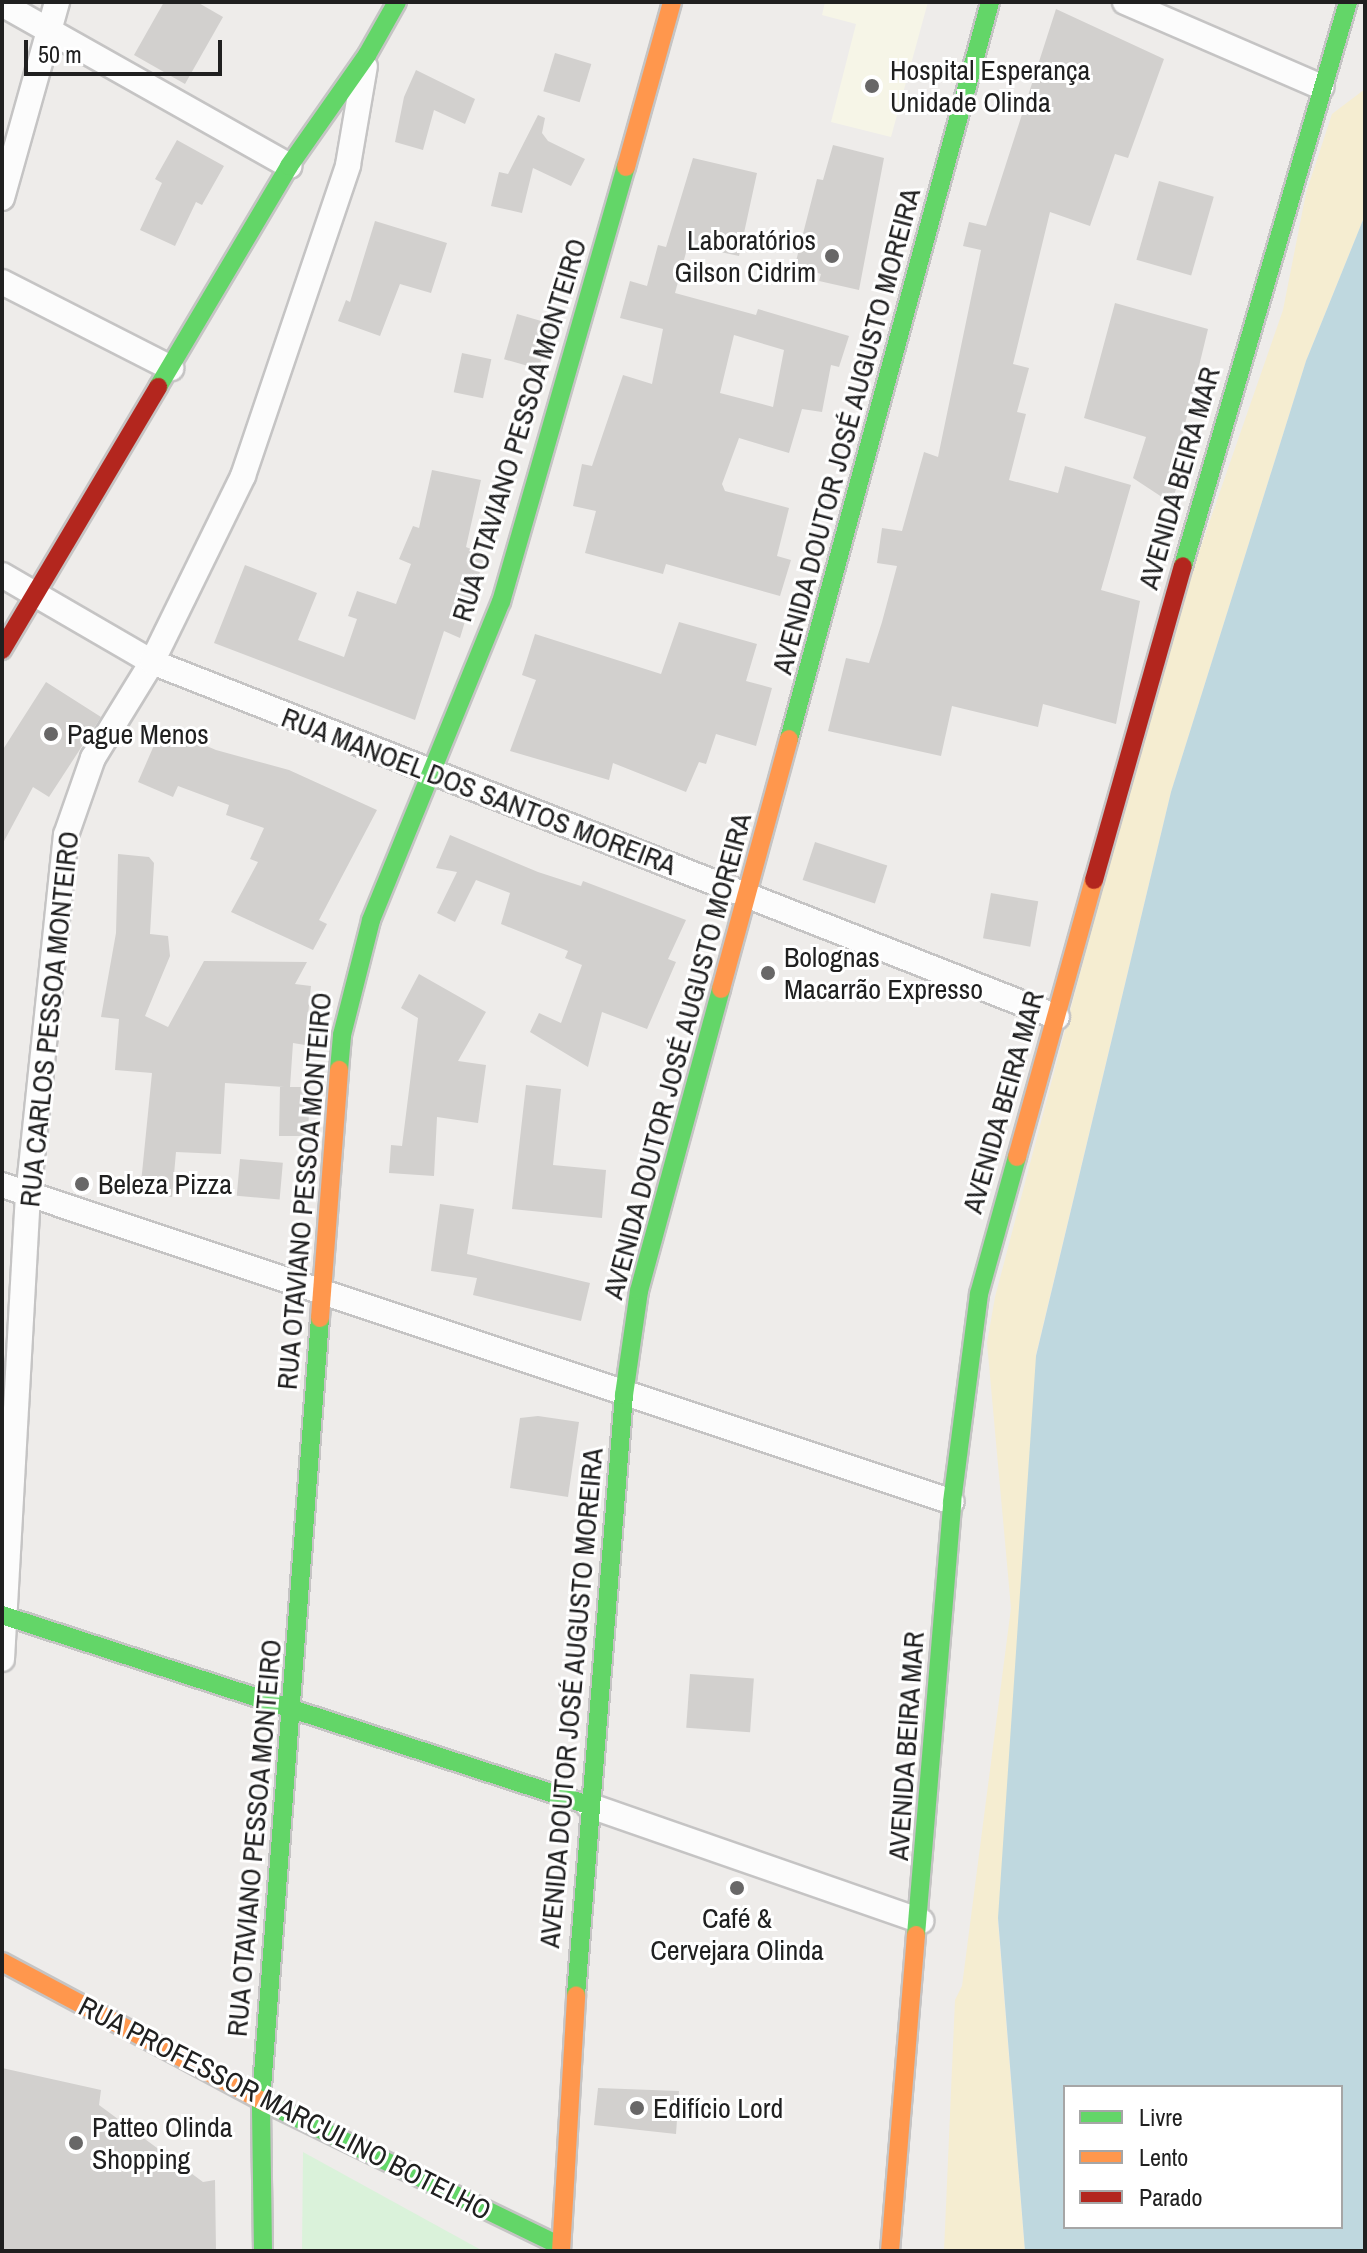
<!DOCTYPE html>
<meta charset="utf-8">
<style>
body{margin:0}
#map{position:relative;width:1367px;height:2253px;overflow:hidden;background:#eeecea;font-family:"Archivo Narrow",sans-serif}
div>[style]{position:absolute}
.education>*{inset:0;background:#f6f5e7}
.sand>*{inset:0;background:#f5edd1}
.park>*{inset:0;background:#daf2da}
.water>*{inset:0;background:#bfd8df}
.building>*{inset:0;background:#d2d0ce;transform-origin:0 0}
.roads{filter:drop-shadow(2px 0 #c5c4c4) drop-shadow(-2px 0 #c5c4c4) drop-shadow(0 2px #c5c4c4) drop-shadow(0 -2px #c5c4c4)}
.street>*{height:24px;margin:-12px;padding:0 12px;transform-origin:12px;border-radius:12px;background:#fcfcfc}
.fast>*{height:18px;margin:-9px;padding:0 9px;transform-origin:9px;border-radius:9px;background:#63d668}
.slow>*{height:18px;margin:-9px;padding:0 9px;transform-origin:9px;border-radius:9px;background:#ff974d}
.jam>*{height:18px;margin:-9px;padding:0 9px;transform-origin:9px;border-radius:9px;background:#b3261e}
.dots>*{width:22px;height:22px;translate:-50% -50%;box-sizing:border-box;border:4px solid #fff;border-radius:50%}
span{translate:-50% -50%;white-space:nowrap;text-align:center;line-height:1.15;-webkit-text-stroke:6px #fff;paint-order:stroke}
.poi-label{font-size:28px;color:#202020}
.left{translate:0 -50%;text-align:left}
.right{translate:-100% -50%;text-align:right}
.street-label{font-size:28px;color:#202020}
.frame{position:absolute;inset:0;border:4px solid #202020;pointer-events:none}
.legend{position:absolute;left:1063px;top:2085px;width:280px;height:144px;box-sizing:border-box;background:#fff;border:2px solid #a6a6a6;margin:0;padding:10px 14px;list-style:none;font-size:24px;color:#202020}
.legend li{display:flex;align-items:center;gap:16px;height:40px}
.legend b{width:40px;border:2px solid #a6a6a6}
.scale{position:absolute;left:24px;top:40px;width:198px;height:36px;box-sizing:border-box;border:4px solid #202020;border-top:0;padding-left:10px;font-size:24px;line-height:28px;white-space:nowrap;color:#202020;-webkit-text-stroke:6px #fff;paint-order:stroke}
</style>
<div id="map">
<div class="education">
<div style="clip-path:polygon(825px 2px,928px 2px,891px 137px,831px 122px,856px 24px,822px 15px)"></div>
</div>
<div class="sand">
<div style="clip-path:polygon(1365px 89px,1365px 215px,1306px 361px,1171px 792px,1036px 1355px,1064px 1609px,998px 1922px,1025px 2251px,944px 2251px,955px 2000px,962px 1986px,1011px 1608px,987px 1343px,995px 1297px,1165px 650px,1283px 310px,1306px 193px,1332px 114px)"></div>
</div>
<div class="park">
<div style="clip-path:polygon(303px 2152px,483px 2251px,302px 2251px)"></div>
</div>
<div class="water">
<div style="clip-path:polygon(evenodd,1365px 215px,1365px 2251px,1025px 2251px,998px 1918px,1036px 1356px,1171px 792px,1306px 361px,1365px 215px,1065px 2087px,1341px 2087px,1341px 2227px,1065px 2227px,1065px 2087px)"></div>
</div>
<div class="building">
<div style="clip-path:polygon(164px 2px,197px 2px,223px 17px,185px 84px,134px 55px)"></div>
<div style="clip-path:polygon(1056px 9px,1164px 59px,1128px 158px,1115px 154px,1090px 226px,1050px 212px,1013px 364px,1029px 368px,1017px 412px,1026px 414px,1009px 480px,1058px 493px,1065px 466px,1131px 485px,1101px 590px,1140px 601px,1116px 724px,1043px 704px,1038px 727px,952px 706px,941px 756px,828px 731px,846px 658px,869px 663px,882px 622px,897px 566px,877px 563px,882px 528px,902px 531px,924px 452px,938px 457px,981px 250px,963px 246px,969px 222px,986px 226px)"></div>
<div style="left:555px;top:53px;width:38px;height:40px;rotate:17deg"></div>
<div style="clip-path:polygon(416px 70px,475px 99px,465px 124px,434px 110px,423px 150px,395px 142px,404px 97px)"></div>
<div style="clip-path:polygon(538px 115px,545px 118px,542px 133px,548px 141px,585px 159px,571px 186px,533px 168px,522px 213px,491px 206px,499px 172px,508px 174px)"></div>
<div style="clip-path:polygon(177px 140px,224px 166px,202px 205px,196px 202px,175px 246px,140px 230px,162px 183px,155px 179px)"></div>
<div style="clip-path:polygon(833px 145px,884px 158px,859px 290px,819px 281px,821px 274px,795px 265px,817px 179px,823px 180px)"></div>
<div style="clip-path:polygon(evenodd,693px 158px,757px 173px,739px 256px,688px 245px,675px 293px,756px 315px,758px 309px,849px 336px,839px 367px,831px 365px,822px 412px,802px 409px,789px 453px,739px 438px,722px 484px,725px 491px,789px 508px,777px 556px,791px 560px,780px 596px,666px 564px,663px 574px,585px 553px,596px 511px,573px 506px,582px 464px,592px 466px,623px 375px,652px 384px,663px 329px,620px 318px,630px 281px,647px 286px,658px 245px,666px 247px,693px 158px,734px 335px,784px 350px,773px 407px,720px 393px,734px 335px)"></div>
<div style="left:1159px;top:181px;width:57px;height:82px;rotate:16deg"></div>
<div style="clip-path:polygon(375px 221px,447px 243px,431px 293px,400px 284px,380px 336px,338px 321px,346px 300px,350px 302px)"></div>
<div style="clip-path:polygon(1115px 303px,1208px 329px,1178px 453px,1188px 456px,1171px 503px,1133px 478px,1146px 437px,1084px 418px)"></div>
<div style="left:517px;top:314px;width:36px;height:47px;rotate:16deg"></div>
<div style="left:462px;top:353px;width:30px;height:40px;rotate:12deg"></div>
<div style="clip-path:polygon(432px 470px,481px 480px,466px 547px,485px 555px,460px 638px,444px 631px,415px 720px,214px 643px,245px 565px,317px 593px,298px 640px,344px 657px,357px 619px,348px 616px,357px 591px,396px 604px,411px 564px,399px 559px,413px 526px,419px 528px)"></div>
<div style="clip-path:polygon(679px 622px,757px 644px,746px 681px,772px 688px,756px 746px,716px 734px,706px 764px,699px 762px,686px 792px,613px 763px,609px 780px,510px 751px,536px 680px,522px 675px,535px 634px,661px 674px)"></div>
<div style="clip-path:polygon(46px 682px,101px 717px,49px 797px,33px 787px,2px 845px,2px 751px)"></div>
<div style="clip-path:polygon(162px 727px,216px 750px,289px 770px,377px 810px,319px 920px,327px 924px,313px 950px,231px 912px,258px 862px,250px 859px,264px 828px,226px 815px,229px 805px,178px 786px,173px 797px,138px 782px)"></div>
<div style="clip-path:polygon(450px 835px,538px 872px,581px 886px,583px 881px,686px 920px,668px 959px,676px 962px,647px 1029px,602px 1012px,588px 1067px,530px 1032px,539px 1013px,561px 1023px,582px 965px,565px 958px,568px 951px,501px 924px,510px 893px,476px 880px,455px 922px,437px 913px,457px 872px,436px 868px)"></div>
<div style="left:815px;top:842px;width:76px;height:40px;rotate:18deg"></div>
<div style="clip-path:polygon(118px 854px,149px 857px,154px 863px,150px 934px,168px 936px,170px 956px,145px 1016px,168px 1027px,204px 961px,307px 962px,295px 984px,311px 986px,305px 1045px,293px 1043px,290px 1087px,310px 1087px,308px 1136px,279px 1136px,280px 1087px,284px 1087px,225px 1083px,221px 1154px,176px 1152px,172px 1197px,140px 1193px,152px 1073px,115px 1070px,119px 1019px,101px 1017px,116px 933px)"></div>
<div style="left:991px;top:893px;width:48px;height:46px;rotate:10deg"></div>
<div style="clip-path:polygon(419px 974px,486px 1012px,458px 1061px,486px 1065px,478px 1123px,437px 1117px,434px 1176px,389px 1173px,391px 1145px,402px 1146px,418px 1018px,401px 1008px)"></div>
<div style="clip-path:polygon(526px 1085px,561px 1089px,553px 1165px,606px 1170px,602px 1218px,512px 1209px)"></div>
<div style="left:240px;top:1159px;width:43px;height:37px;rotate:5deg"></div>
<div style="clip-path:polygon(440px 1204px,474px 1209px,467px 1254px,590px 1283px,581px 1321px,473px 1295px,477px 1278px,431px 1271px)"></div>
<div style="clip-path:polygon(538px 1416px,579px 1422px,568px 1497px,510px 1488px,520px 1418px)"></div>
<div style="left:690px;top:1674px;width:64px;height:54px;rotate:4deg"></div>
<div style="clip-path:polygon(2px 2068px,101px 2090px,99px 2105px,203px 2182px,215px 2180px,216px 2251px,2px 2251px)"></div>
<div style="clip-path:polygon(598px 2088px,679px 2091px,676px 2134px,594px 2125px)"></div>
</div>
<div class="roads">
<div class="street">
<div style="left:1125px;top:2px;width:214px;rotate:23.4deg"></div>
<div style="left:2px;top:4px;width:330px;rotate:29.4deg"></div>
<div style="left:2px;top:198px;width:204px;rotate:-74.3deg"></div>
<div style="left:2px;top:282px;width:190px;rotate:27deg"></div>
<div style="left:2px;top:575px;width:173px;rotate:30.1deg"></div>
<div style="left:152px;top:662px;width:972px;rotate:21.42deg"></div>
<div style="left:2px;top:1185px;width:1001px;rotate:18.45deg"></div>
<div style="left:2px;top:1659px;width:464px;rotate:-86.8deg"></div>
<div style="left:28px;top:1196px;width:363px;rotate:-84deg"></div>
<div style="left:66px;top:835px;width:82px;rotate:-70.7deg"></div>
<div style="left:93px;top:758px;width:113px;rotate:-58.4deg"></div>
<div style="left:152px;top:662px;width:207px;rotate:-63.9deg"></div>
<div style="left:243px;top:476px;width:328px;rotate:-71.3deg"></div>
<div style="left:348px;top:165px;width:100px;rotate:-80.3deg"></div>
<div style="left:588px;top:1805px;width:353px;rotate:19.2deg"></div>
</div>
<div class="fast">
<div style="left:158px;top:387px;width:257px;rotate:-59.3deg"></div>
<div style="left:289px;top:166px;width:136px;rotate:-54.9deg"></div>
<div style="left:367px;top:55px;width:61px;rotate:-60.5deg"></div>
<div style="left:1183px;top:566px;width:588px;rotate:-73.69deg"></div>
<div style="left:789px;top:739px;width:764px;rotate:-74.74deg"></div>
<div style="left:339px;top:1070px;width:35px;rotate:-85deg"></div>
<div style="left:342px;top:1035px;width:119px;rotate:-75.8deg"></div>
<div style="left:371px;top:920px;width:344px;rotate:-67.8deg"></div>
<div style="left:501px;top:602px;width:453px;rotate:-74deg"></div>
<div style="left:2px;top:1615px;width:616px;rotate:17.96deg"></div>
<div style="left:916px;top:1935px;width:434px;rotate:-85.2deg"></div>
<div style="left:952px;top:1502px;width:210px;rotate:-82.6deg"></div>
<div style="left:979px;top:1294px;width:142px;rotate:-74.5deg"></div>
<div style="left:576px;top:1995px;width:602px;rotate:-85.43deg"></div>
<div style="left:624px;top:1395px;width:105px;rotate:-81.8deg"></div>
<div style="left:639px;top:1291px;width:313px;rotate:-74.8deg"></div>
<div style="left:266px;top:2103px;width:328px;rotate:25.9deg"></div>
<div style="left:263px;top:2251px;width:150px;rotate:-90.8deg"></div>
<div style="left:261px;top:2101px;width:785px;rotate:-85.69deg"></div>
</div>
<div class="slow">
<div style="left:626px;top:167px;width:171px;rotate:-74.4deg"></div>
<div style="left:721px;top:989px;width:259px;rotate:-74.8deg"></div>
<div style="left:1017px;top:1157px;width:288px;rotate:-74.5deg"></div>
<div style="left:320px;top:1318px;width:249px;rotate:-85.6deg"></div>
<div style="left:2px;top:1962px;width:299px;rotate:28.1deg"></div>
<div style="left:561px;top:2251px;width:256px;rotate:-86.6deg"></div>
<div style="left:890px;top:2251px;width:317px;rotate:-85.3deg"></div>
</div>
<div class="jam">
<div style="left:2px;top:650px;width:306px;rotate:-59.3deg"></div>
<div style="left:1094px;top:880px;width:326px;rotate:-74.2deg"></div>
</div>
</div>
<div class="dots">
<div style="left:872px;top:86px;background:#686767"></div>
<div style="left:832px;top:256px;background:#686767"></div>
<div style="left:51px;top:734px;background:#686767"></div>
<div style="left:768px;top:973px;background:#686767"></div>
<div style="left:82px;top:1184px;background:#686767"></div>
<div style="left:737px;top:1888px;background:#686767"></div>
<div style="left:637px;top:2108px;background:#686767"></div>
<div style="left:76px;top:2143px;background:#686767"></div>
</div>
<div class="poi-label">
<span class="left" style="left:890px;top:86px">Hospital Esperança<br>Unidade Olinda</span>
<span class="right" style="left:816px;top:256px">Laboratórios<br>Gilson Cidrim</span>
<span class="left" style="left:67px;top:734px">Pague Menos</span>
<span class="left" style="left:784px;top:973px">Bolognas<br>Macarrão Expresso</span>
<span class="left" style="left:98px;top:1184px">Beleza Pizza</span>
<span style="left:737px;top:1934px">Café &amp;<br>Cervejara Olinda</span>
<span class="left" style="left:653px;top:2108px">Edifício Lord</span>
<span class="left" style="left:92px;top:2143px">Patteo Olinda<br>Shopping</span>
</div>
<div class="street-label">
<span style="left:519px;top:430px;rotate:-73deg">RUA OTAVIANO PESSOA MONTEIRO</span>
<span style="left:846px;top:431px;rotate:-75deg">AVENIDA DOUTOR JOSÉ AUGUSTO MOREIRA</span>
<span style="left:1179px;top:478px;rotate:-74deg">AVENIDA BEIRA MAR</span>
<span style="left:479px;top:791px;rotate:21deg">RUA MANOEL DOS SANTOS MOREIRA</span>
<span style="left:49px;top:1019px;rotate:-84deg">RUA CARLOS PESSOA MONTEIRO</span>
<span style="left:677px;top:1056px;rotate:-75deg">AVENIDA DOUTOR JOSÉ AUGUSTO MOREIRA</span>
<span style="left:1003px;top:1102px;rotate:-74deg">AVENIDA BEIRA MAR</span>
<span style="left:304px;top:1191px;rotate:-85deg">RUA OTAVIANO PESSOA MONTEIRO</span>
<span style="left:571px;top:1698px;rotate:-85deg">AVENIDA DOUTOR JOSÉ AUGUSTO MOREIRA</span>
<span style="left:906px;top:1746px;rotate:-86deg">AVENIDA BEIRA MAR</span>
<span style="left:254px;top:1838px;rotate:-85deg">RUA OTAVIANO PESSOA MONTEIRO</span>
<span style="left:285px;top:2108px;rotate:27deg">RUA PROFESSOR MARCULINO BOTELHO</span>
</div>
<div class="frame"></div>
<ul class="legend">
<li><b style="height:10px;background:#63d668"></b>Livre</li>
<li><b style="height:10px;background:#ff974d"></b>Lento</li>
<li><b style="height:10px;background:#b3261e"></b>Parado</li>
</ul>
<div class="scale">50 m</div>
</div>
